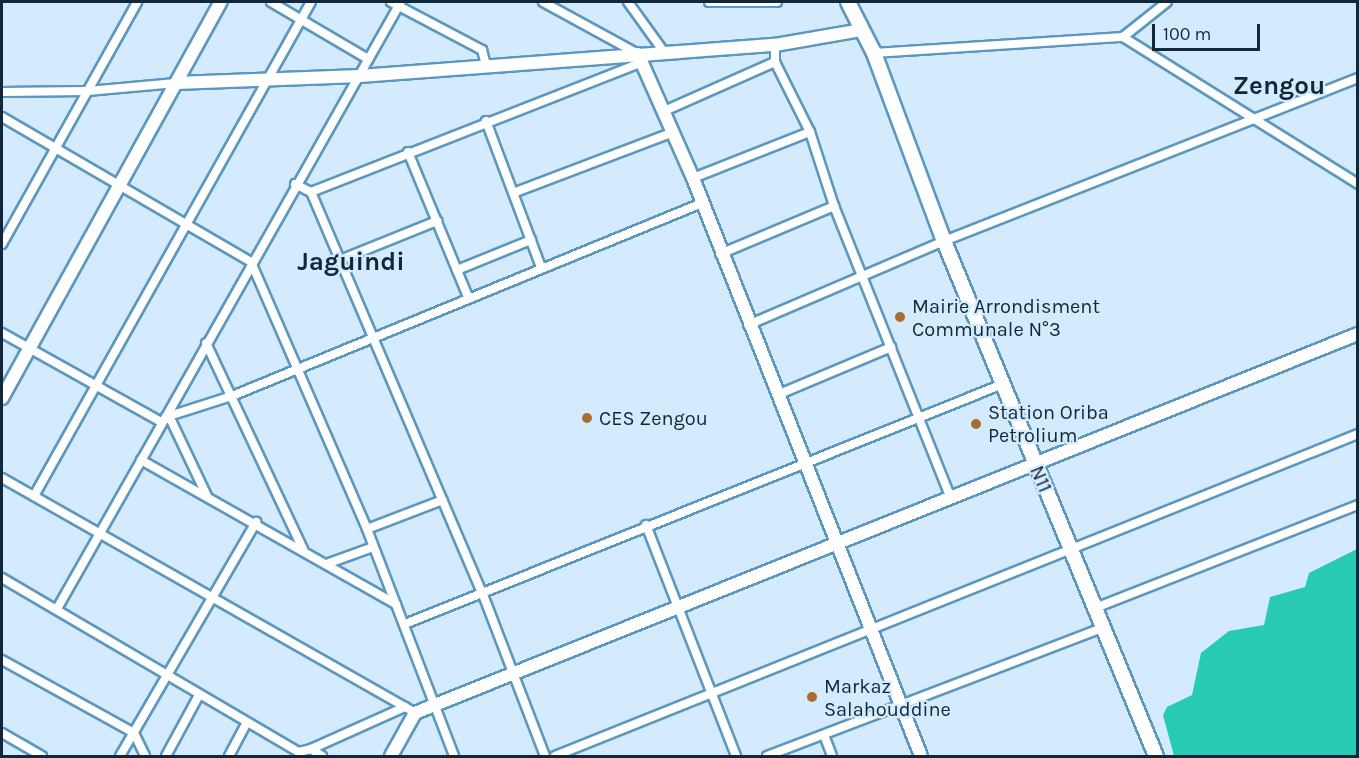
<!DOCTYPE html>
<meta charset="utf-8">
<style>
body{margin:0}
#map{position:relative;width:1359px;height:758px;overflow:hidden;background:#d3ebfc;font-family:Karla,sans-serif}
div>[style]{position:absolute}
.water>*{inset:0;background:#28cab3}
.roads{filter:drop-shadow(2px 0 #5c97c0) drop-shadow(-2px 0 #5c97c0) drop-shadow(0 2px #5c97c0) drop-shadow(0 -2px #5c97c0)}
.street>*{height:8px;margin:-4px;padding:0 4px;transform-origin:4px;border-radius:4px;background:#fff}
.secondary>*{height:12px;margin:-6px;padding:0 6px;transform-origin:6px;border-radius:6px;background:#fff}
.primary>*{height:14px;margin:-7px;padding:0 7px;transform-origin:7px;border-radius:7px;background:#fff}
.dots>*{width:16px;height:16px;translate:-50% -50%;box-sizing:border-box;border:3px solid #d3ebfc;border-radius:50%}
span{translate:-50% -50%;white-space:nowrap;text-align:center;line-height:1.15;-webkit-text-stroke:4.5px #d3ebfc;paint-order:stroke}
.poi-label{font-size:20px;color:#102839}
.left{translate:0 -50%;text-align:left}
.street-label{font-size:20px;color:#102839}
.district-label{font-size:26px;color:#102839;font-weight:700}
.frame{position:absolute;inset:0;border:3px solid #102839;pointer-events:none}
.scale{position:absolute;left:1152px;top:24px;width:108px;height:27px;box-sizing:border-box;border:3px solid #102839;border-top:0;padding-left:8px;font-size:18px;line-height:21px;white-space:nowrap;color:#102839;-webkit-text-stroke:4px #d3ebfc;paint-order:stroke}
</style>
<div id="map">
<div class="water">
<div style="clip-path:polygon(1357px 549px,1357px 756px,1174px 756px,1163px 715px,1167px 707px,1192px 695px,1201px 653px,1229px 631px,1264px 625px,1270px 597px,1305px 587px,1309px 573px)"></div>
</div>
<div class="roads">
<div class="street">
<div style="left:271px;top:2px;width:113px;rotate:30.4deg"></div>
<div style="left:391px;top:2px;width:103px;rotate:27.8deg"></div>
<div style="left:482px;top:50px;width:16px;rotate:75deg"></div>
<div style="left:543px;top:2px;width:108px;rotate:28.7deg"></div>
<div style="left:628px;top:2px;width:62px;rotate:54.2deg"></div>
<div style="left:709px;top:2px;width:68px"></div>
<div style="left:1123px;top:37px;width:56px;rotate:-38.5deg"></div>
<div style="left:775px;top:45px;width:17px;rotate:90deg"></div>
<div style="left:775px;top:62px;width:78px;rotate:63.4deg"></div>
<div style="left:810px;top:132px;width:78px;rotate:72deg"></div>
<div style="left:834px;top:206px;width:315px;rotate:68.2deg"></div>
<div style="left:874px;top:53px;width:250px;rotate:-3.7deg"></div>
<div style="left:1123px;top:37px;width:277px;rotate:32deg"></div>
<div style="left:2px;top:92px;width:86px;rotate:-0.7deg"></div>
<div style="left:88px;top:91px;width:88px;rotate:-5.2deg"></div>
<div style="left:662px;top:112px;width:124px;rotate:-23.9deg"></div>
<div style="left:2px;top:117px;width:288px;rotate:30.2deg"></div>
<div style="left:251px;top:262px;width:291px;rotate:66.5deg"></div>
<div style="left:367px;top:529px;width:243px;rotate:69deg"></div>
<div style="left:486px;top:121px;width:156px;rotate:69.4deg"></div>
<div style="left:408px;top:152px;width:159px;rotate:67.5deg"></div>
<div style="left:693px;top:178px;width:126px;rotate:-21.5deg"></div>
<div style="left:295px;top:184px;width:18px;rotate:27deg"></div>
<div style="left:311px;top:192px;width:435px;rotate:66.9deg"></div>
<div style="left:482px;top:592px;width:176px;rotate:69deg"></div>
<div style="left:311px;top:192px;width:356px;rotate:-21.4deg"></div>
<div style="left:513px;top:193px;width:169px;rotate:-20.8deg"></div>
<div style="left:2px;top:244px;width:277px;rotate:-60.8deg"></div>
<div style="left:720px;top:254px;width:124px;rotate:-22.8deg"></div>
<div style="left:340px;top:260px;width:105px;rotate:-21.9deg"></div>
<div style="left:457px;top:270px;width:80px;rotate:-22.1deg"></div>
<div style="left:748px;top:325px;width:213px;rotate:-23.2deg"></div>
<div style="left:944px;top:241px;width:445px;rotate:-21.5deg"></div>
<div style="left:2px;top:333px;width:182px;rotate:29.2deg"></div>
<div style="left:206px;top:343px;width:228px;rotate:64.8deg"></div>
<div style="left:777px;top:395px;width:124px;rotate:-22.8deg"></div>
<div style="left:166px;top:417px;width:477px;rotate:-60.5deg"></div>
<div style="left:170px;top:418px;width:86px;rotate:64.6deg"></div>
<div style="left:141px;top:460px;width:293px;rotate:29.5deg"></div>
<div style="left:2px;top:478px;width:475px;rotate:29.6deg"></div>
<div style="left:34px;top:496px;width:566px;rotate:-60.72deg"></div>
<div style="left:646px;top:525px;width:248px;rotate:68.7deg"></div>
<div style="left:367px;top:529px;width:81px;rotate:-20.9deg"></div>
<div style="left:329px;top:563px;width:47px;rotate:-20deg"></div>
<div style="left:2px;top:578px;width:344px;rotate:30.4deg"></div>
<div style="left:299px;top:752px;width:12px;rotate:-14deg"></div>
<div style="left:311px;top:749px;width:13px;rotate:32deg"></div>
<div style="left:58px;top:607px;width:219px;rotate:-60.4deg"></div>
<div style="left:166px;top:417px;width:69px;rotate:-17.7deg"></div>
<div style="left:232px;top:396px;width:508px;rotate:-22.32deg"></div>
<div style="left:1095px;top:608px;width:282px;rotate:-21.4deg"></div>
<div style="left:405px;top:624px;width:644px;rotate:-21.87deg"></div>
<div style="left:2px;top:660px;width:151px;rotate:28.9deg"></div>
<div style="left:134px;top:733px;width:25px;rotate:64deg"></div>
<div style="left:2px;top:733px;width:46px;rotate:29.9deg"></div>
<div style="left:824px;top:735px;width:22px;rotate:69deg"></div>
<div style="left:311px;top:749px;width:103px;rotate:-24.1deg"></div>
<div style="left:120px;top:756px;width:271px;rotate:-59.8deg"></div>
<div style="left:166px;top:756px;width:69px;rotate:-61.6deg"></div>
<div style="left:229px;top:756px;width:38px;rotate:-62deg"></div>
<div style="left:555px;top:756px;width:865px;rotate:-21.85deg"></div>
<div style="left:767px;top:756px;width:360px;rotate:-20.9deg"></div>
</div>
<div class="secondary">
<div style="left:638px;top:54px;width:136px;rotate:66.1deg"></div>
<div style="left:693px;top:178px;width:621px;rotate:68.47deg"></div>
<div style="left:176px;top:83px;width:184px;rotate:-2.2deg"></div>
<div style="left:360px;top:76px;width:416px;rotate:-4.3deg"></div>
<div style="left:775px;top:45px;width:87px;rotate:-9.9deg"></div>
<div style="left:2px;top:398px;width:453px;rotate:-61.1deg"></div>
<div style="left:391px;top:756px;width:49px;rotate:-60.8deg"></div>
<div style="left:415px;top:713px;width:1016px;rotate:-21.9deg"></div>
</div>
<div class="primary">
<div style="left:848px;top:2px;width:57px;rotate:63deg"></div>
<div style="left:874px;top:53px;width:201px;rotate:69.6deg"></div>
<div style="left:944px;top:241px;width:557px;rotate:67.63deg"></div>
</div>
</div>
<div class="dots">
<div style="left:900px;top:317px;background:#ab6c33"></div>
<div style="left:587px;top:418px;background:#ab6c33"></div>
<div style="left:976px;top:424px;background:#ab6c33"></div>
<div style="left:812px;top:697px;background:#ab6c33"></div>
</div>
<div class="poi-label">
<span class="left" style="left:912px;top:318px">Mairie Arrondisment<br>Communale N°3</span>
<span class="left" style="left:988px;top:424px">Station Oriba<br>Petrolium</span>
<span class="left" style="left:599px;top:418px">CES Zengou</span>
<span class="left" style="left:824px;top:698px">Markaz<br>Salahouddine</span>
</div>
<div class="street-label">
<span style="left:1041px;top:479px;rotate:67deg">N11</span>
</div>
<div class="district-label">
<span style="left:1279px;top:86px">Zengou</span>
<span style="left:351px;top:262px">Jaguindi</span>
</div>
<div class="frame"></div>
<div class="scale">100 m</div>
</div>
